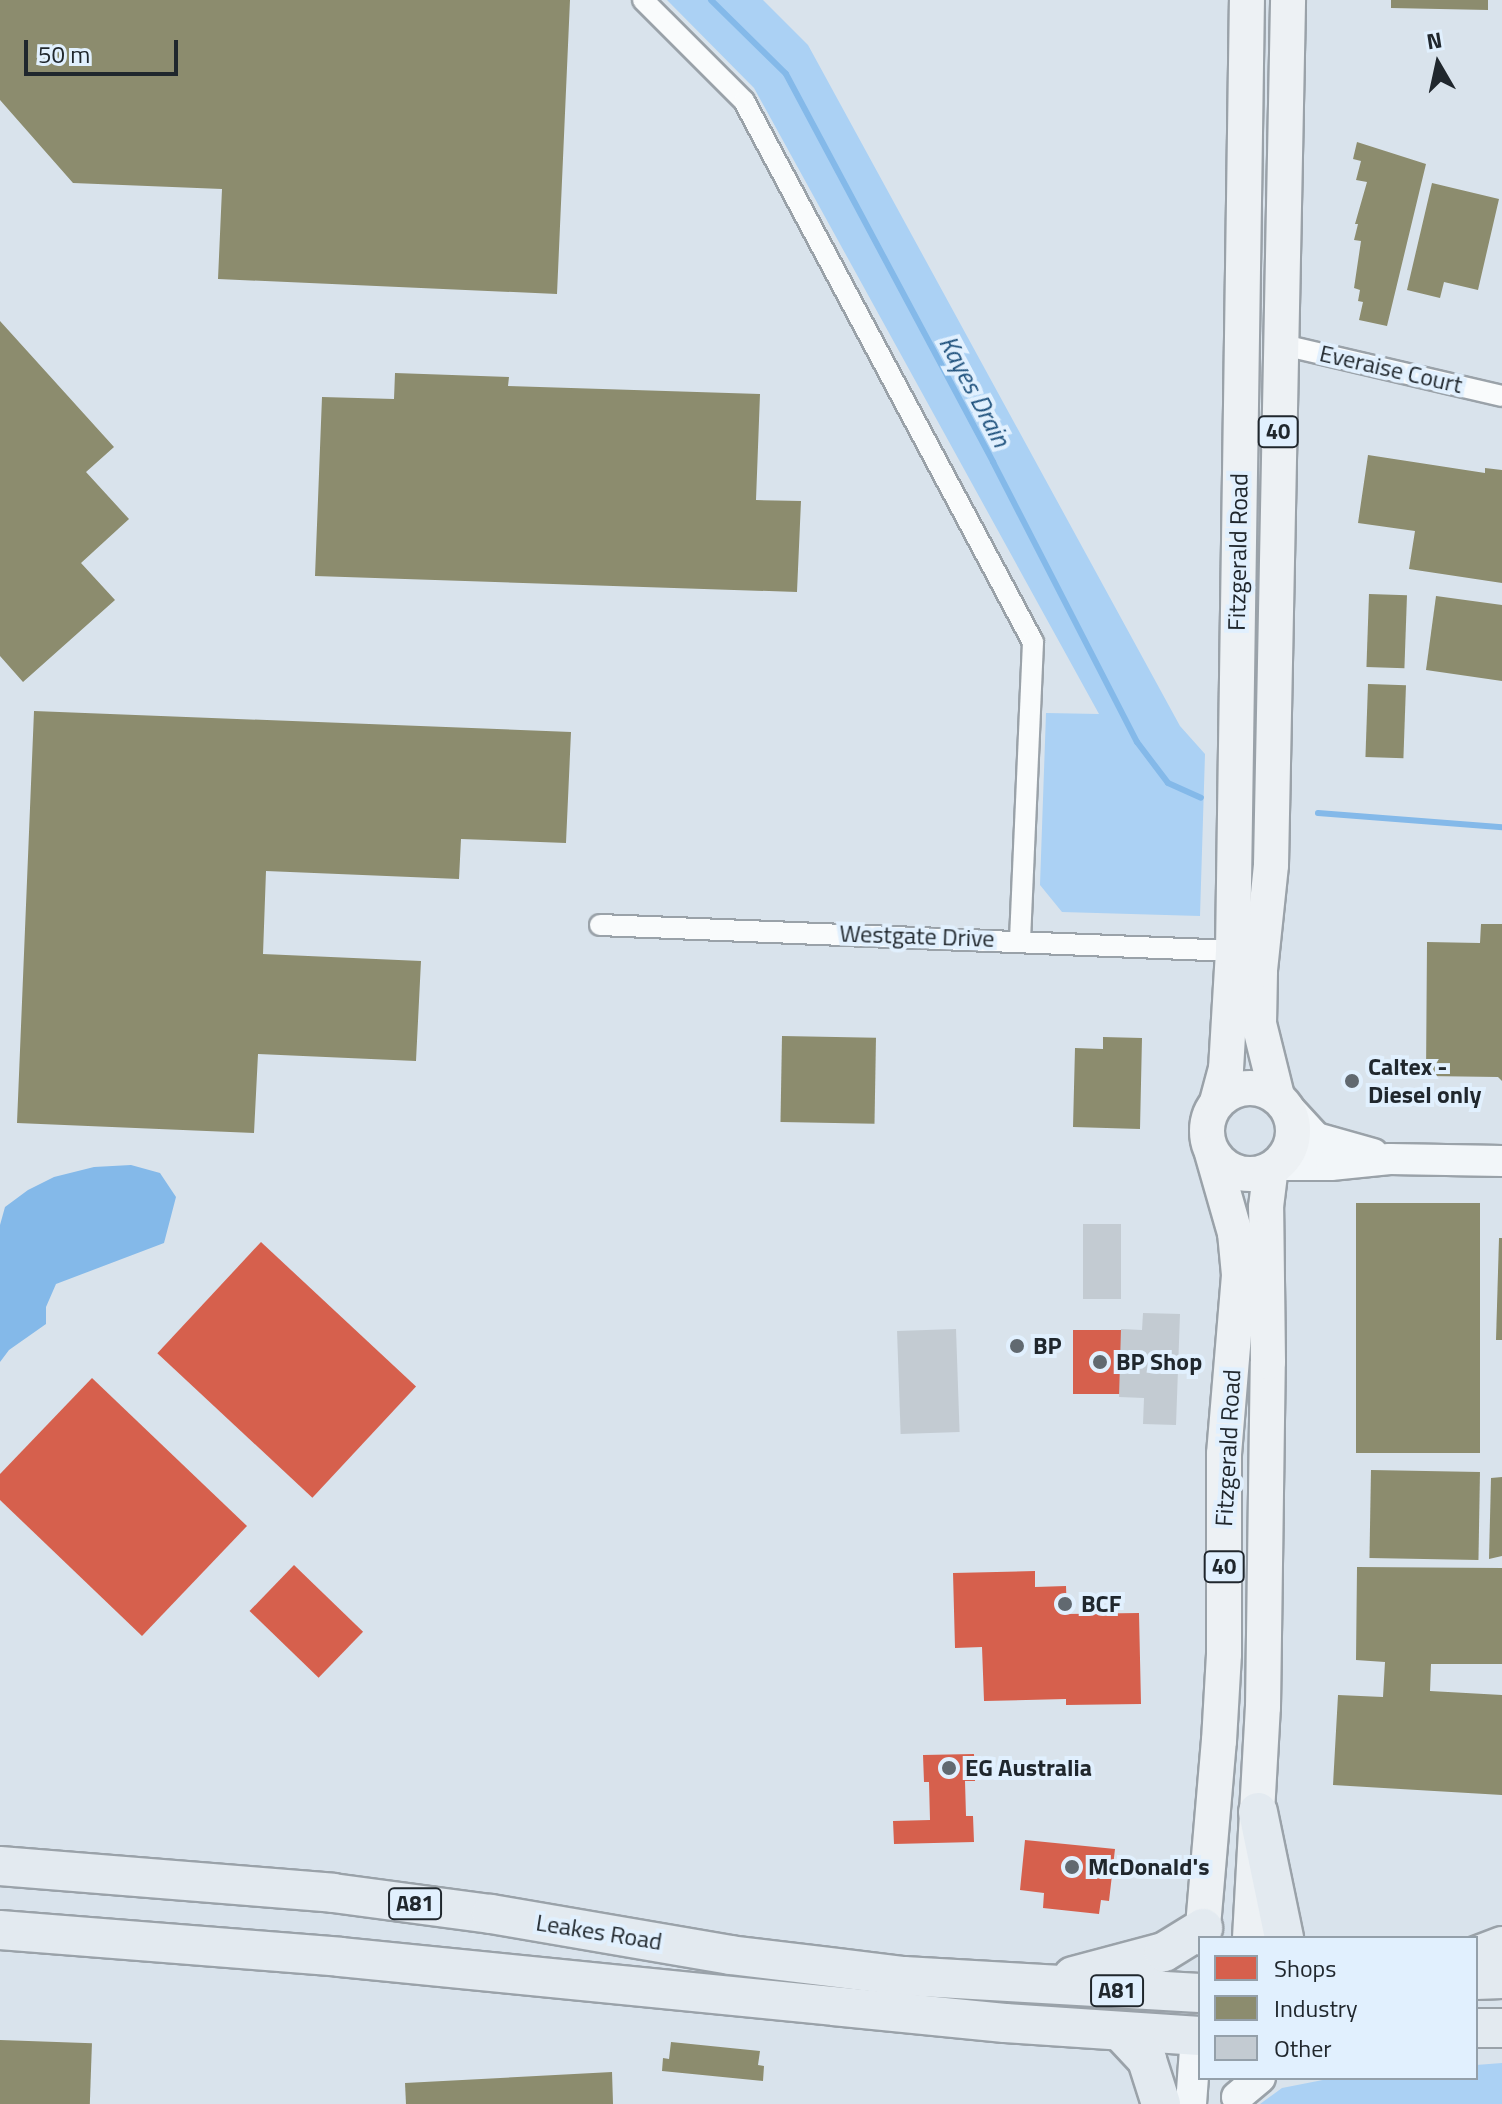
<!DOCTYPE html>
<style>
body{margin:0}
#map{position:relative;width:1502px;height:2104px;overflow:hidden;background:#d9e3ec;font-family:"Titillium Web",sans-serif}
div>[style]{position:absolute}
.green>*{inset:0;background:#abd1f4}
.water>*{inset:0;background:#84b9e9}
.shops>*{inset:0;background:#d6604d;transform-origin:0 0}
.industry>*{inset:0;background:#8c8c6e;transform-origin:0 0}
.stream>*{height:6px;margin:-3px;padding:0 3px;transform-origin:3px;border-radius:3px;background:#84b9e9}
.building>*{inset:0;background:#c3cbd2;transform-origin:0 0}
.roads{filter:drop-shadow(2px 0 #9aa2a9) drop-shadow(-2px 0 #9aa2a9) drop-shadow(0 2px #9aa2a9) drop-shadow(0 -2px #9aa2a9)}
.street>*{height:20px;margin:-10px;padding:0 10px;transform-origin:10px;border-radius:10px;background:#f9fbfc}
.secondary>*{height:30px;margin:-15px;padding:0 15px;transform-origin:15px;border-radius:15px;background:#f2f6f9}
.primary>*{height:34px;margin:-17px;padding:0 17px;transform-origin:17px;border-radius:17px;background:#edf1f4}
.primary>.ring{margin:-17px;padding:0;box-sizing:content-box;background:none;border:34px solid #edf1f4;border-radius:50%}
.highway>*{height:38px;margin:-19px;padding:0 19px;transform-origin:19px;border-radius:19px;background:#e3eaf0}
.dots>*{width:22px;height:22px;translate:-50% -50%;box-sizing:border-box;border:4px solid #e1f0fe;border-radius:50%}
span{translate:-50% -50%;white-space:nowrap;text-align:center;line-height:1.15;-webkit-text-stroke:8px #e1f0fe;paint-order:stroke}
.shield-label span{padding:2px 6px;background:#e1f0fe;border:2px solid;border-radius:6px;-webkit-text-stroke-width:0}
.shield-label{font-size:22px;color:#20272d;font-weight:700}
.street-label{font-size:24px;color:#20272d}
.poi-label{font-size:24px;color:#20272d;font-weight:700}
.left{translate:0 -50%;text-align:left}
.water-label{font-size:26px;color:#20527d;font-style:italic}
.legend{position:absolute;left:1198px;top:1936px;width:280px;height:144px;box-sizing:border-box;background:#e1f0fe;border:2px solid #94a0aa;margin:0;padding:10px 14px;list-style:none;font-size:24px;color:#20272d}
.legend li{display:flex;align-items:center;gap:16px;height:40px}
.legend b{width:40px;border:2px solid #94a0aa}
.north{position:absolute;left:1398px;top:24px;width:80px;height:80px;-webkit-text-stroke:6px #e1f0fe;paint-order:stroke;rotate:351deg;font-size:22px;font-weight:700;line-height:32px;text-align:center;color:#20272d}
.north::after{content:'';display:block;margin:auto;width:28px;height:36px;background:#20272d;clip-path:polygon(50% 0,100% 100%,50% 72%,0 100%)}
.scale{position:absolute;left:24px;top:40px;width:154px;height:36px;box-sizing:border-box;border:4px solid #20272d;border-top:0;padding-left:10px;font-size:24px;line-height:28px;white-space:nowrap;color:#20272d;-webkit-text-stroke:6px #e1f0fe;paint-order:stroke}
</style>
<div id="map">
<div class="green">
<div style="clip-path:polygon(667px 0,763px 0,808px 45px,1180px 726px,1205px 754px,1200px 916px,1062px 912px,1040px 885px,1046px 713px,1099px 714px,754px 88px)"></div>
<div style="clip-path:polygon(1502px 2063px,1502px 2104px,1260px 2104px,1282px 2088px,1333px 2078px,1476px 2078px,1476px 2065px)"></div>
</div>
<div class="water">
<div style="clip-path:polygon(131px 1165px,160px 1173px,176px 1197px,164px 1243px,56px 1284px,46px 1307px,46px 1324px,9px 1350px,0 1362px,0 1225px,5px 1207px,28px 1190px,54px 1177px,94px 1167px)"></div>
</div>
<div class="shops">
<div style="left:261px;top:1242px;width:212px;height:152px;rotate:43deg"></div>
<div style="left:1073px;top:1330px;width:53px;height:64px"></div>
<div style="clip-path:polygon(92px 1378px,247px 1526px,142px 1636px,0 1500px,0 1474px)"></div>
<div style="left:294px;top:1565px;width:96px;height:64px;rotate:44deg"></div>
<div style="clip-path:polygon(1035px 1571px,1035px 1587px,1066px 1586px,1067px 1614px,1139px 1613px,1141px 1704px,1066px 1705px,1066px 1699px,984px 1701px,982px 1647px,955px 1648px,953px 1573px)"></div>
<div style="clip-path:polygon(974px 1754px,975px 1781px,965px 1781px,966px 1816px,973px 1816px,974px 1842px,894px 1844px,893px 1821px,930px 1820px,929px 1782px,924px 1782px,923px 1755px)"></div>
<div style="clip-path:polygon(1025px 1840px,1115px 1849px,1109px 1901px,1101px 1900px,1099px 1914px,1043px 1908px,1044px 1893px,1020px 1890px)"></div>
</div>
<div class="industry">
<div style="clip-path:polygon(0 0,570px 0,557px 294px,218px 279px,222px 189px,73px 183px,0 100px)"></div>
<div style="clip-path:polygon(1391px 0,1488px 0,1488px 10px,1391px 8px)"></div>
<div style="clip-path:polygon(1357px 142px,1426px 164px,1387px 326px,1359px 320px,1363px 302px,1358px 301px,1360px 290px,1354px 288px,1361px 241px,1354px 240px,1358px 224px,1355px 224px,1367px 182px,1356px 180px,1361px 161px,1353px 159px)"></div>
<div style="clip-path:polygon(1432px 183px,1499px 199px,1478px 290px,1444px 282px,1440px 298px,1407px 290px)"></div>
<div style="clip-path:polygon(0 321px,114px 447px,86px 472px,129px 519px,81px 563px,115px 600px,23px 682px,0 656px)"></div>
<div style="clip-path:polygon(395px 373px,509px 377px,508px 386px,760px 394px,756px 500px,801px 501px,797px 592px,315px 576px,322px 397px,394px 399px)"></div>
<div style="clip-path:polygon(1368px 455px,1485px 473px,1485px 468px,1502px 470px,1502px 583px,1409px 569px,1415px 531px,1358px 523px)"></div>
<div style="left:1369px;top:594px;width:38px;height:73px;rotate:2deg"></div>
<div style="clip-path:polygon(1436px 596px,1502px 605px,1502px 681px,1426px 670px)"></div>
<div style="left:1368px;top:684px;width:38px;height:73px;rotate:2deg"></div>
<div style="clip-path:polygon(34px 711px,571px 732px,566px 843px,461px 839px,459px 879px,266px 871px,263px 954px,421px 961px,416px 1061px,258px 1054px,254px 1133px,17px 1123px)"></div>
<div style="clip-path:polygon(1481px 924px,1502px 924px,1502px 1081px,1498px 1077px,1426px 1076px,1427px 942px,1480px 943px)"></div>
<div style="left:782px;top:1036px;width:94px;height:86px;rotate:1deg"></div>
<div style="clip-path:polygon(1103px 1037px,1142px 1038px,1140px 1129px,1073px 1127px,1075px 1048px,1103px 1049px)"></div>
<div style="left:1356px;top:1203px;width:124px;height:250px"></div>
<div style="clip-path:polygon(1499px 1238px,1502px 1238px,1502px 1340px,1496px 1340px)"></div>
<div style="left:1371px;top:1470px;width:109px;height:88px;rotate:1deg"></div>
<div style="clip-path:polygon(1502px 1477px,1502px 1556px,1489px 1559px,1491px 1478px)"></div>
<div style="clip-path:polygon(1357px 1567px,1502px 1568px,1502px 1664px,1431px 1664px,1430px 1691px,1502px 1695px,1502px 1795px,1333px 1785px,1338px 1695px,1383px 1697px,1385px 1662px,1356px 1660px)"></div>
<div style="left:0;top:2040px;width:92px;height:64px;rotate:2deg"></div>
<div style="clip-path:polygon(671px 2042px,760px 2051px,758px 2065px,764px 2066px,763px 2081px,662px 2071px,663px 2058px,669px 2059px)"></div>
<div style="clip-path:polygon(612px 2072px,613px 2104px,406px 2104px,405px 2083px)"></div>
</div>
<div class="stream">
<div style="left:711px;top:0;width:105px;rotate:44.6deg"></div>
<div style="left:786px;top:74px;width:440px;rotate:61.9deg"></div>
<div style="left:993px;top:462px;width:315px;rotate:62.8deg"></div>
<div style="left:1137px;top:742px;width:51px;rotate:52.9deg"></div>
<div style="left:1168px;top:783px;width:36px;rotate:24deg"></div>
<div style="left:1318px;top:813px;width:185px;rotate:4.4deg"></div>
</div>
<div class="building">
<div style="left:1083px;top:1224px;width:38px;height:75px"></div>
<div style="clip-path:polygon(1143px 1313px,1180px 1314px,1176px 1425px,1143px 1424px,1144px 1398px,1119px 1397px,1121px 1329px,1142px 1330px)"></div>
<div style="left:956px;top:1329px;width:103px;height:59px;rotate:88deg"></div>
</div>
<div class="roads">
<div class="street">
<div style="left:643px;top:0;width:143px;rotate:45deg"></div>
<div style="left:744px;top:101px;width:613px;rotate:61.89deg"></div>
<div style="left:1033px;top:642px;width:298px;rotate:92.5deg"></div>
<div style="left:1279px;top:344px;width:229px;rotate:13.1deg"></div>
<div style="left:600px;top:925px;width:634px;rotate:2.35deg"></div>
</div>
<div class="secondary">
<div style="left:1284px;top:1103px;width:47px;rotate:47.6deg"></div>
<div style="left:1316px;top:1138px;width:59px;rotate:15.7deg"></div>
<div style="left:1277px;top:1165px;width:54px"></div>
<div style="left:1331px;top:1165px;width:59px;rotate:-5.8deg"></div>
<div style="left:1390px;top:1159px;width:112px;rotate:1deg"></div>
<div style="left:1237px;top:2097px;width:30px;rotate:-40deg"></div>
<div style="left:1191px;top:2104px;width:68px;rotate:-85.8deg"></div>
</div>
<div class="primary">
<div class="ring" style="left:1207px;top:1088px;width:52px;height:52px"></div>
<div style="left:1277px;top:1096px;width:74px;rotate:-104deg"></div>
<div style="left:1259px;top:1024px;width:54px;rotate:-88.9deg"></div>
<div style="left:1260px;top:970px;width:106px;rotate:-84deg"></div>
<div style="left:1271px;top:865px;width:865px;rotate:-88.87deg"></div>
<div style="left:1217px;top:1102px;width:34px;rotate:-75deg"></div>
<div style="left:1226px;top:1069px;width:118px;rotate:-86.6deg"></div>
<div style="left:1233px;top:951px;width:951px;rotate:-89.16deg"></div>
<div style="left:1202px;top:1938px;width:198px;rotate:-85.1deg"></div>
<div style="left:1219px;top:1741px;width:87px;rotate:-86.7deg"></div>
<div style="left:1224px;top:1654px;width:200px;rotate:-90deg"></div>
<div style="left:1224px;top:1454px;width:180px;rotate:-85.2deg"></div>
<div style="left:1239px;top:1275px;width:42px;rotate:-95.4deg"></div>
<div style="left:1235px;top:1233px;width:83px;rotate:-106deg"></div>
<div style="left:1250px;top:1938px;width:231px;rotate:-86.8deg"></div>
<div style="left:1263px;top:1707px;width:345px;rotate:-89.2deg"></div>
<div style="left:1268px;top:1362px;width:155px;rotate:-90.7deg"></div>
<div style="left:1266px;top:1207px;width:38px;rotate:-83deg"></div>
</div>
<div class="highway">
<div style="left:1258px;top:1812px;width:129px;rotate:78.3deg"></div>
<div style="left:0;top:1866px;width:334px;rotate:4.6deg"></div>
<div style="left:333px;top:1893px;width:159px;rotate:7.6deg"></div>
<div style="left:491px;top:1914px;width:242px;rotate:9.7deg"></div>
<div style="left:730px;top:1955px;width:175px;rotate:6.9deg"></div>
<div style="left:904px;top:1976px;width:296px;rotate:3.3deg"></div>
<div style="left:0;top:1930px;width:341px;rotate:4.5deg"></div>
<div style="left:340px;top:1957px;width:668px;rotate:5.67deg"></div>
<div style="left:1005px;top:2023px;width:195px;rotate:3.8deg"></div>
<div style="left:1476px;top:1956px;width:28px;rotate:-21deg"></div>
<div style="left:1073px;top:1976px;width:94px;rotate:-14.8deg"></div>
<div style="left:1164px;top:1952px;width:46px;rotate:-31.6deg"></div>
<div style="left:1476px;top:1980px;width:26px;rotate:-2deg"></div>
<div style="left:1476px;top:2028px;width:26px"></div>
<div style="left:1122px;top:2033px;width:37px;rotate:47deg"></div>
<div style="left:1147px;top:2060px;width:46px;rotate:72.3deg"></div>
</div>
</div>
<div class="dots">
<div style="left:1352px;top:1081px;background:#616970"></div>
<div style="left:1017px;top:1346px;background:#616970"></div>
<div style="left:1100px;top:1362px;background:#616970"></div>
<div style="left:1065px;top:1604px;background:#616970"></div>
<div style="left:949px;top:1768px;background:#616970"></div>
<div style="left:1072px;top:1867px;background:#616970"></div>
</div>
<div class="shield-label">
<span style="left:1278px;top:432px">40</span>
<span style="left:1224px;top:1567px">40</span>
<span style="left:415px;top:1904px">A81</span>
<span style="left:1117px;top:1991px">A81</span>
</div>
<div class="street-label">
<span style="left:1391px;top:369px;rotate:13deg">Everaise Court</span>
<span style="left:1238px;top:552px;rotate:-89deg">Fitzgerald Road</span>
<span style="left:917px;top:936px;rotate:2deg">Westgate Drive</span>
<span style="left:1228px;top:1448px;rotate:-87deg">Fitzgerald Road</span>
<span style="left:599px;top:1932px;rotate:9deg">Leakes Road</span>
</div>
<div class="poi-label">
<span class="left" style="left:1368px;top:1081px">Caltex -<br>Diesel only</span>
<span class="left" style="left:1033px;top:1346px">BP</span>
<span class="left" style="left:1116px;top:1362px">BP Shop</span>
<span class="left" style="left:1081px;top:1604px">BCF</span>
<span class="left" style="left:965px;top:1768px">EG Australia</span>
<span class="left" style="left:1088px;top:1867px">McDonald's</span>
</div>
<div class="water-label">
<span style="left:975px;top:391px;rotate:62deg">Kayes Drain</span>
</div>
<ul class="legend">
<li><b style="height:22px;background:#d6604d"></b>Shops</li>
<li><b style="height:22px;background:#8c8c6e"></b>Industry</li>
<li><b style="height:22px;background:#c3cbd2"></b>Other</li>
</ul>
<div class="north">N</div>
<div class="scale">50 m</div>
</div>
